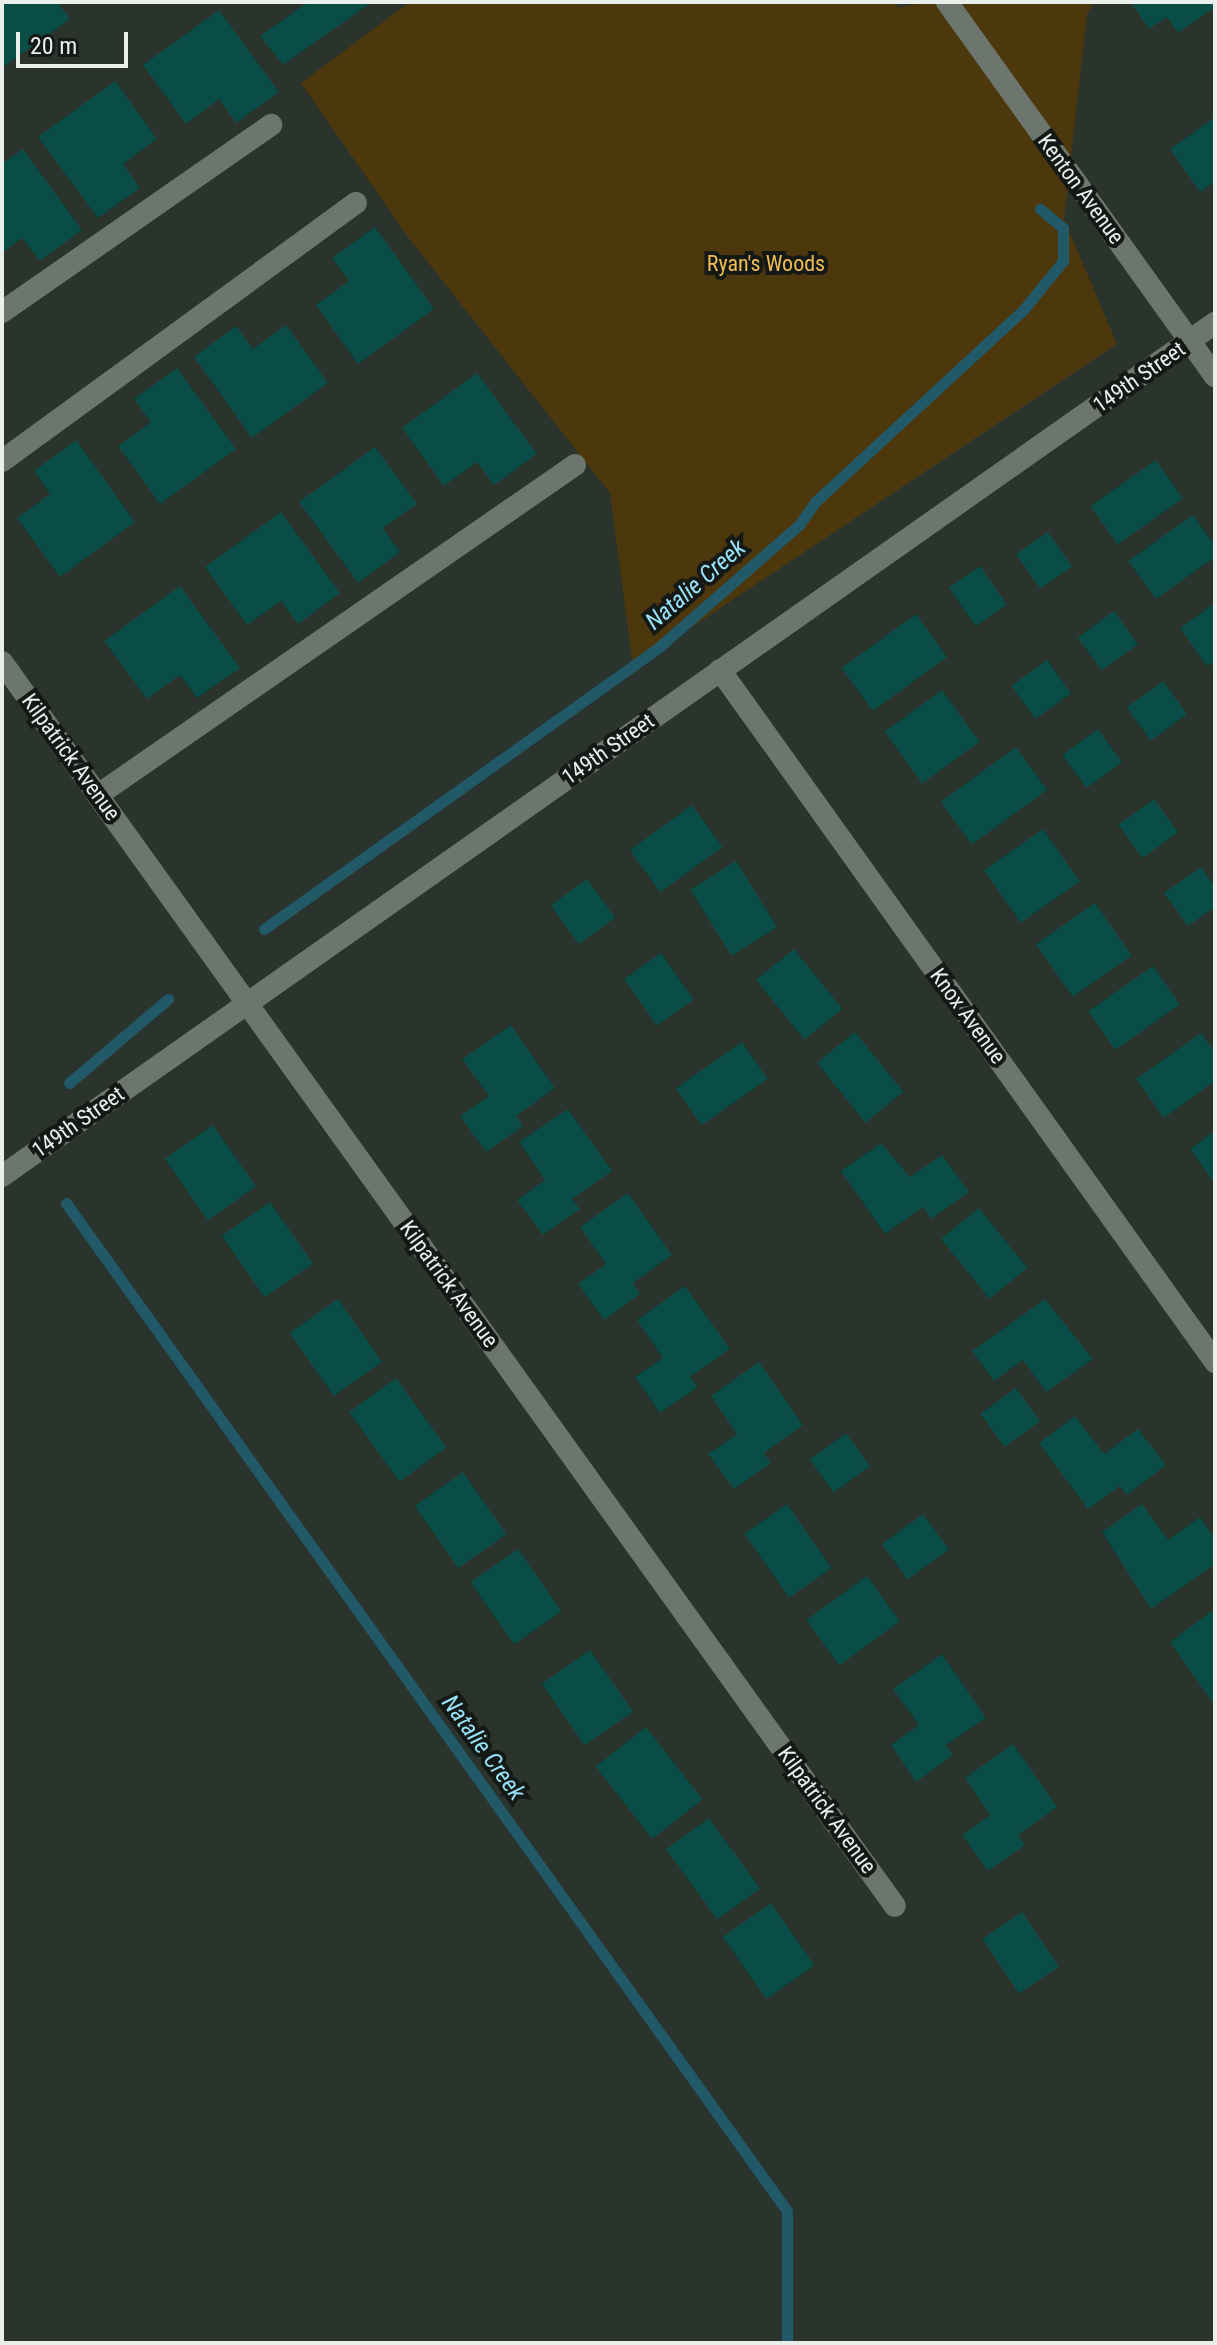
<!DOCTYPE html>
<style>
body{margin:0}
#map{position:relative;width:1217px;height:2345px;overflow:hidden;background:#2a332c;font-family:"Roboto Condensed",sans-serif}
div>[style]{position:absolute}
.green>*{inset:0;background:#4c380c}
.stream>*{height:11px;margin:-5.5px;padding:0 5.5px;transform-origin:5.5px;border-radius:5.5px;background:#225968}
.building>*{inset:0;background:#0a4c46;transform-origin:0 0}
.service>*{height:22px;margin:-11px;padding:0 11px;transform-origin:11px;border-radius:11px;background:#6c766e}
.minor>*{height:22px;margin:-11px;padding:0 11px;transform-origin:11px;border-radius:11px;background:#6c766e}
span{translate:-50% -50%;white-space:nowrap;text-align:center;line-height:1.15;-webkit-text-stroke:8px #151916;paint-order:stroke}
.street-label{font-size:22px;color:#eaefeb}
.park-label{font-size:22px;color:#efbd54}
.water-label{font-size:24px;color:#98e3fa;font-style:italic}
.frame{position:absolute;inset:0;border:4px solid #eaefeb;pointer-events:none}
.scale{position:absolute;left:16px;top:32px;width:112px;height:36px;box-sizing:border-box;border:4px solid #eaefeb;border-top:0;padding-left:10px;font-size:24px;line-height:28px;white-space:nowrap;color:#eaefeb;-webkit-text-stroke:6px #151916;paint-order:stroke}
</style>
<div id="map">
<div class="green">
<div style="clip-path:polygon(410px 2px,894px 2px,899px 8px,923px 2px,1094px 2px,1087px 14px,1064px 219px,1117px 344px,633px 666px,610px 493px,408px 237px,301px 83px)"></div>
</div>
<div class="stream">
<div style="left:264px;top:929px;width:485px;rotate:-35.5deg"></div>
<div style="left:659px;top:647px;width:186px;rotate:-41.1deg"></div>
<div style="left:799px;top:525px;width:28px;rotate:-55deg"></div>
<div style="left:815px;top:502px;width:284px;rotate:-42.7deg"></div>
<div style="left:1024px;top:309px;width:62px;rotate:-50.9deg"></div>
<div style="left:1063px;top:261px;width:33px;rotate:-90deg"></div>
<div style="left:1063px;top:228px;width:30px;rotate:-140deg"></div>
<div style="left:69px;top:1083px;width:130px;rotate:-40.3deg"></div>
<div style="left:66px;top:1203px;width:1239px;rotate:54.42deg"></div>
<div style="left:787px;top:2211px;width:132px;rotate:90deg"></div>
</div>
<div class="building">
<div style="clip-path:polygon(2px 2px,57px 2px,70px 19px,2px 68px)"></div>
<div style="clip-path:polygon(308px 2px,372px 2px,283px 65px,260px 36px)"></div>
<div style="clip-path:polygon(1131px 2px,1215px 2px,1215px 7px,1178px 33px,1167px 17px,1149px 29px)"></div>
<div style="clip-path:polygon(219px 10px,279px 92px,236px 123px,219px 99px,186px 124px,143px 65px)"></div>
<div style="clip-path:polygon(115px 81px,157px 139px,123px 164px,140px 188px,98px 218px,38px 137px)"></div>
<div style="clip-path:polygon(1215px 117px,1215px 181px,1200px 192px,1170px 149px)"></div>
<div style="clip-path:polygon(23px 149px,82px 230px,40px 261px,22px 238px,2px 253px,2px 164px)"></div>
<div style="clip-path:polygon(375px 227px,434px 309px,358px 364px,316px 305px,349px 281px,332px 258px)"></div>
<div style="clip-path:polygon(286px 325px,328px 383px,252px 438px,194px 357px,236px 326px,253px 349px)"></div>
<div style="clip-path:polygon(177px 368px,236px 449px,160px 504px,118px 446px,151px 422px,134px 399px)"></div>
<div style="clip-path:polygon(477px 373px,537px 454px,494px 485px,477px 462px,444px 486px,402px 428px)"></div>
<div style="clip-path:polygon(76px 440px,135px 522px,60px 577px,17px 518px,50px 494px,34px 471px)"></div>
<div style="clip-path:polygon(375px 447px,417px 504px,383px 528px,400px 552px,358px 583px,299px 502px)"></div>
<div style="left:1156px;top:460px;width:47px;height:80px;rotate:55deg"></div>
<div style="clip-path:polygon(281px 512px,340px 593px,298px 624px,281px 601px,247px 625px,205px 567px)"></div>
<div style="clip-path:polygon(1193px 515px,1215px 546px,1215px 557px,1156px 599px,1128px 561px)"></div>
<div style="left:1048px;top:532px;width:42px;height:39px;rotate:55deg"></div>
<div style="left:980px;top:566px;width:47px;height:38px;rotate:55deg"></div>
<div style="clip-path:polygon(180px 586px,240px 668px,197px 698px,180px 675px,147px 699px,104px 641px)"></div>
<div style="clip-path:polygon(1215px 603px,1215px 661px,1207px 666px,1180px 628px)"></div>
<div style="left:1114px;top:611px;width:41px;height:45px;rotate:54deg"></div>
<div style="left:916px;top:614px;width:53px;height:92px;rotate:54deg"></div>
<div style="left:1047px;top:660px;width:41px;height:44px;rotate:54deg"></div>
<div style="left:1163px;top:681px;width:41px;height:45px;rotate:54deg"></div>
<div style="left:942px;top:690px;width:64px;height:71px;rotate:54deg"></div>
<div style="left:1098px;top:729px;width:41px;height:44px;rotate:54deg"></div>
<div style="left:1016px;top:747px;width:53px;height:93px;rotate:54deg"></div>
<div style="left:1154px;top:799px;width:41px;height:44px;rotate:54deg"></div>
<div style="left:692px;top:805px;width:52px;height:77px;rotate:54deg"></div>
<div style="left:1043px;top:829px;width:64px;height:72px;rotate:55deg"></div>
<div style="left:736px;top:861px;width:78px;height:54px;rotate:58deg"></div>
<div style="clip-path:polygon(1201px 867px,1215px 887px,1215px 907px,1188px 926px,1164px 893px)"></div>
<div style="left:587px;top:879px;width:48px;height:45px;rotate:54deg"></div>
<div style="left:1095px;top:903px;width:64px;height:72px;rotate:55deg"></div>
<div style="left:794px;top:949px;width:77px;height:49px;rotate:51deg"></div>
<div style="left:661px;top:953px;width:57px;height:45px;rotate:55deg"></div>
<div style="left:1153px;top:966px;width:47px;height:79px;rotate:55deg"></div>
<div style="clip-path:polygon(511px 1025px,555px 1088px,516px 1116px,523px 1126px,486px 1152px,460px 1116px,489px 1096px,462px 1059px)"></div>
<div style="left:855px;top:1032px;width:77px;height:49px;rotate:51deg"></div>
<div style="clip-path:polygon(1201px 1033px,1215px 1053px,1215px 1081px,1164px 1118px,1136px 1079px)"></div>
<div style="left:742px;top:1042px;width:45px;height:81px;rotate:55deg"></div>
<div style="clip-path:polygon(568px 1109px,612px 1171px,572px 1199px,580px 1209px,543px 1235px,517px 1200px,545px 1180px,519px 1142px)"></div>
<div style="left:213px;top:1125px;width:75px;height:59px;rotate:55deg"></div>
<div style="clip-path:polygon(1215px 1131px,1215px 1184px,1190px 1149px)"></div>
<div style="clip-path:polygon(881px 1143px,910px 1177px,942px 1155px,969px 1192px,931px 1219px,923px 1207px,885px 1234px,841px 1171px)"></div>
<div style="clip-path:polygon(628px 1193px,672px 1255px,633px 1283px,640px 1294px,604px 1320px,578px 1284px,606px 1264px,580px 1227px)"></div>
<div style="left:270px;top:1202px;width:75px;height:59px;rotate:55deg"></div>
<div style="left:979px;top:1208px;width:77px;height:49px;rotate:51deg"></div>
<div style="clip-path:polygon(685px 1286px,730px 1349px,690px 1377px,698px 1387px,660px 1413px,635px 1377px,663px 1358px,637px 1320px)"></div>
<div style="left:338px;top:1299px;width:77px;height:59px;rotate:55deg"></div>
<div style="clip-path:polygon(1045px 1299px,1093px 1359px,1046px 1392px,1023px 1360px,994px 1381px,972px 1351px)"></div>
<div style="clip-path:polygon(759px 1362px,803px 1425px,764px 1453px,771px 1463px,734px 1489px,708px 1454px,737px 1434px,711px 1396px)"></div>
<div style="left:396px;top:1378px;width:86px;height:58px;rotate:54deg"></div>
<div style="left:1016px;top:1388px;width:41px;height:44px;rotate:54deg"></div>
<div style="clip-path:polygon(1075px 1416px,1104px 1454px,1138px 1429px,1166px 1465px,1127px 1495px,1120px 1486px,1088px 1509px,1039px 1443px)"></div>
<div style="left:846px;top:1433px;width:41px;height:45px;rotate:54deg"></div>
<div style="left:463px;top:1472px;width:76px;height:59px;rotate:55deg"></div>
<div style="left:787px;top:1504px;width:78px;height:52px;rotate:55deg"></div>
<div style="clip-path:polygon(1142px 1504px,1168px 1540px,1200px 1517px,1215px 1539px,1215px 1564px,1151px 1609px,1102px 1532px)"></div>
<div style="left:923px;top:1514px;width:44px;height:51px;rotate:54deg"></div>
<div style="left:518px;top:1549px;width:76px;height:58px;rotate:55deg"></div>
<div style="left:867px;top:1576px;width:56px;height:75px;rotate:54deg"></div>
<div style="clip-path:polygon(1212px 1611px,1215px 1615px,1215px 1706px,1170px 1642px)"></div>
<div style="left:590px;top:1650px;width:75px;height:59px;rotate:55deg"></div>
<div style="clip-path:polygon(942px 1654px,986px 1718px,946px 1745px,953px 1755px,916px 1782px,891px 1745px,919px 1725px,893px 1689px)"></div>
<div style="left:646px;top:1727px;width:92px;height:64px;rotate:52deg"></div>
<div style="clip-path:polygon(1013px 1744px,1057px 1807px,1018px 1835px,1025px 1845px,988px 1871px,962px 1835px,990px 1815px,965px 1778px)"></div>
<div style="left:709px;top:1818px;width:87px;height:53px;rotate:54deg"></div>
<div style="left:771px;top:1903px;width:76px;height:59px;rotate:55deg"></div>
<div style="left:1022px;top:1912px;width:66px;height:48px;rotate:56deg"></div>
</div>
<div class="service">
<div style="left:2px;top:312px;width:328px;rotate:-34.8deg"></div>
<div style="left:2px;top:461px;width:438px;rotate:-36.1deg"></div>
<div style="left:98px;top:795px;width:580px;rotate:-34.68deg"></div>
</div>
<div class="minor">
<div style="left:947px;top:2px;width:460px;rotate:54.4deg"></div>
<div style="left:2px;top:662px;width:1531px;rotate:54.33deg"></div>
<div style="left:720px;top:670px;width:851px;rotate:54.42deg"></div>
<div style="left:2px;top:1176px;width:1483px;rotate:-35.12deg"></div>
</div>
<div class="street-label">
<span style="left:1081px;top:189px;rotate:54deg">Kenton Avenue</span>
<span style="left:1139px;top:377px;rotate:-35deg">149th Street</span>
<span style="left:608px;top:749px;rotate:-35deg">149th Street</span>
<span style="left:71px;top:757px;rotate:54deg">Kilpatrick Avenue</span>
<span style="left:968px;top:1016px;rotate:54deg">Knox Avenue</span>
<span style="left:78px;top:1122px;rotate:-35deg">149th Street</span>
<span style="left:449px;top:1284px;rotate:54deg">Kilpatrick Avenue</span>
<span style="left:827px;top:1810px;rotate:54deg">Kilpatrick Avenue</span>
</div>
<div class="park-label">
<span style="left:766px;top:264px">Ryan's Woods</span>
</div>
<div class="water-label">
<span style="left:696px;top:585px;rotate:-41deg">Natalie Creek</span>
<span style="left:483px;top:1748px;rotate:54deg">Natalie Creek</span>
</div>
<div class="frame"></div>
<div class="scale">20 m</div>
</div>
